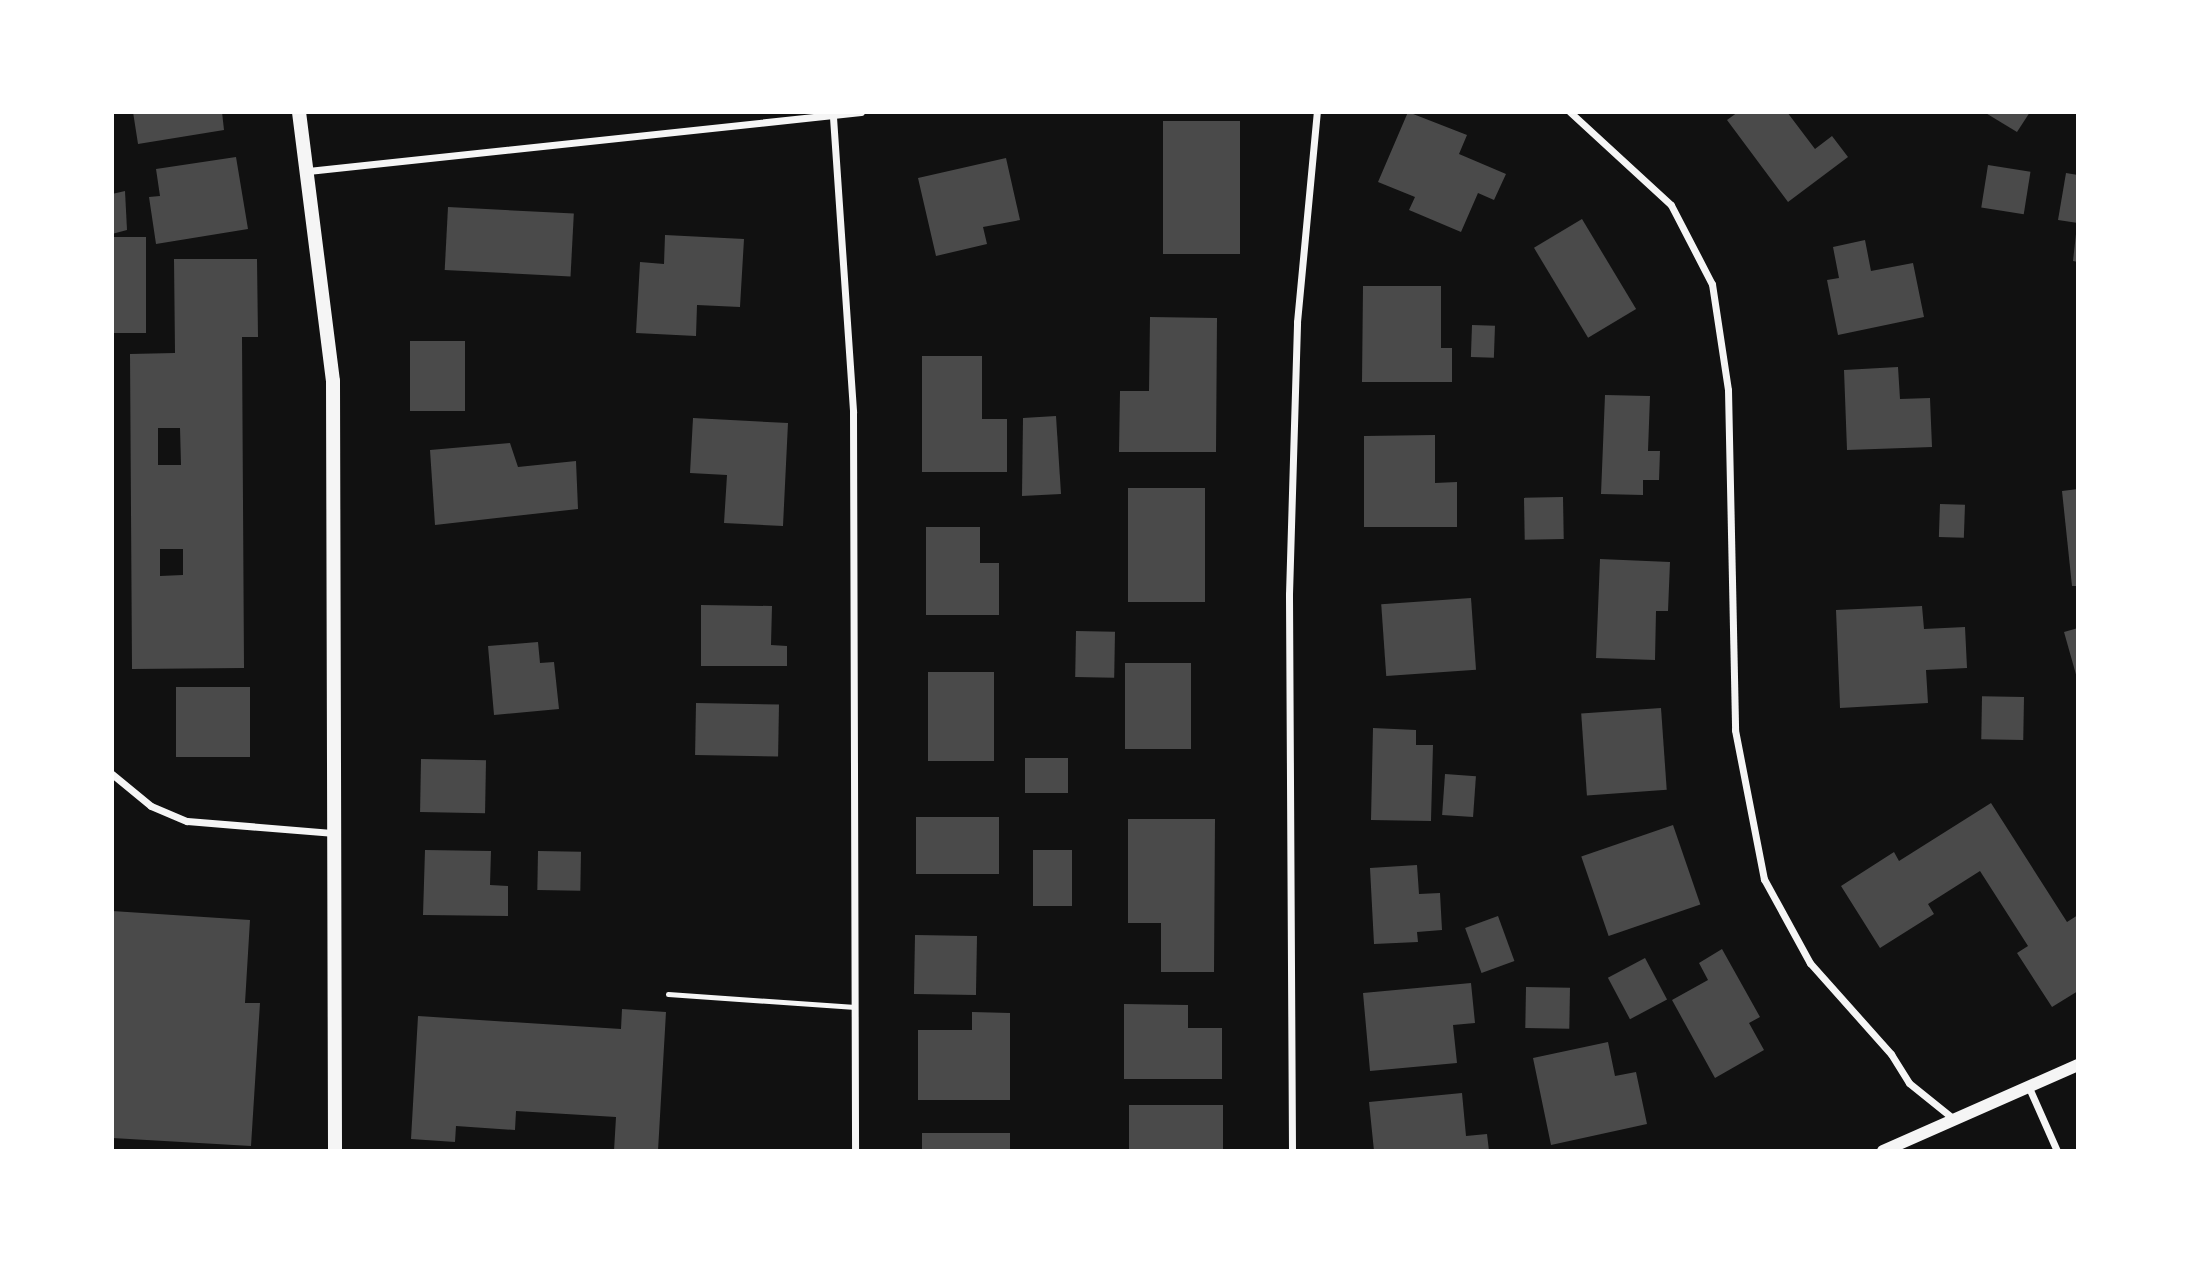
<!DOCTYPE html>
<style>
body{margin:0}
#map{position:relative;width:2190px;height:1263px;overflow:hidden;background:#111;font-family:Overpass,sans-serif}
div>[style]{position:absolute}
.building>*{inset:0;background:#4a4a4a;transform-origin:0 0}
.service>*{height:5px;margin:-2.5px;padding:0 2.5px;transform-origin:2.5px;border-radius:2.5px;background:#f5f5f5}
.minor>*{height:7px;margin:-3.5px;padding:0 3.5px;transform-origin:3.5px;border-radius:3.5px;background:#f5f5f5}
.tertiary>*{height:12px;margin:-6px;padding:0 6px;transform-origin:6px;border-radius:6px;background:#f5f5f5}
.secondary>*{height:14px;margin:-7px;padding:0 7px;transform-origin:7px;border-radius:7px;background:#f5f5f5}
span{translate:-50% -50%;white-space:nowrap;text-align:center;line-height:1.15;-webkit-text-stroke:6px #fff;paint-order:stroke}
.frame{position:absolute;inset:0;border:114px solid #fff;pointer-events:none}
</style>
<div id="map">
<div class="building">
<div style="clip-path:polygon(133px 112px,222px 112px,224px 130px,138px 144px)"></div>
<div style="clip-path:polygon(1408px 112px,1467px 135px,1459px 154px,1506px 174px,1494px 200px,1478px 193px,1461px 232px,1409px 210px,1415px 197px,1378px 182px)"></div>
<div style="clip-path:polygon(1738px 112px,1787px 112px,1815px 149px,1832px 136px,1848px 157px,1788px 202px,1727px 120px)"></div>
<div style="clip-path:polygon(1984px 112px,2030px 112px,2017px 132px)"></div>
<div style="left:1163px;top:121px;width:77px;height:133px"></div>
<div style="clip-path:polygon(236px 157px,248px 229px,156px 244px,149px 197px,160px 196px,156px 169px)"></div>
<div style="clip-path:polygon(1006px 158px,1020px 220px,983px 227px,987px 244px,936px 256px,918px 178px)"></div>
<div style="left:1988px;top:165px;width:43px;height:43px;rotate:9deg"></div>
<div style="clip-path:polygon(2066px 173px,2078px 175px,2078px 223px,2058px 220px)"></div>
<div style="clip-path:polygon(125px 191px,127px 230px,112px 234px,112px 194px)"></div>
<div style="left:448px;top:207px;width:126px;height:63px;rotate:3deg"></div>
<div style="left:1582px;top:219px;width:105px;height:56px;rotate:59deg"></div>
<div style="clip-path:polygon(2076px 234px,2078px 234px,2078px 262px,2073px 261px)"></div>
<div style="clip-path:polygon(665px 235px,744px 239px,740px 307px,697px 305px,696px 336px,636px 333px,640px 262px,664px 264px)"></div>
<div style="left:112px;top:237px;width:34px;height:96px"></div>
<div style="clip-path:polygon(1865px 240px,1871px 271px,1913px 263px,1924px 317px,1838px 335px,1827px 280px,1839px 278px,1833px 247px)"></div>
<div style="clip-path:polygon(evenodd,174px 259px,257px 259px,258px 337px,242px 337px,244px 668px,132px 669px,130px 354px,175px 353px,174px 259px,158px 428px,180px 428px,181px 465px,158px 465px,158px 428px,174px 259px,160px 549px,183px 549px,183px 575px,160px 576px,160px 549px)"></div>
<div style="clip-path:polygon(1363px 286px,1441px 286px,1441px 348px,1452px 348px,1452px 382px,1362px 382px)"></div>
<div style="clip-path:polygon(1150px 317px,1217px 318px,1216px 452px,1119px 452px,1120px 391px,1149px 391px)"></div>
<div style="left:1472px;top:325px;width:23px;height:32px;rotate:2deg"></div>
<div style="left:410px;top:341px;width:55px;height:70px"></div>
<div style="clip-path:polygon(922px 356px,982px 356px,982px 419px,1007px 419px,1007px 472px,922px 472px)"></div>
<div style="clip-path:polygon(1898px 367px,1900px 399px,1930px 398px,1932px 447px,1847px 450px,1844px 370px)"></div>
<div style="clip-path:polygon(1605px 395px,1650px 396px,1648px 451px,1660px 451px,1659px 480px,1643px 480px,1643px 495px,1601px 494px)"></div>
<div style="clip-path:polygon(1056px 416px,1061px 494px,1022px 496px,1023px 418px)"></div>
<div style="clip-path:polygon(693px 418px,788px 423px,783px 526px,724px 523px,727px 475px,690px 473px)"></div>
<div style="clip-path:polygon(1435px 435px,1435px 483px,1457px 482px,1457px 527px,1364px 527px,1364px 436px)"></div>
<div style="clip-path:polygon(510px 443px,518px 467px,576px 461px,578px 509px,435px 525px,430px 450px)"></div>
<div style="left:1128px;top:488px;width:77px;height:114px"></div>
<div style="clip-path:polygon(2078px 489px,2078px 586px,2072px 586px,2062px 491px)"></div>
<div style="left:1563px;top:497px;width:42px;height:39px;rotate:89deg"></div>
<div style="left:1940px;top:504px;width:25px;height:33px;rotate:2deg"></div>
<div style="clip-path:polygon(926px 527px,980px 527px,980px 563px,999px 563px,999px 615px,926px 615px)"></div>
<div style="clip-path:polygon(1600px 559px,1670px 562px,1668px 611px,1656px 611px,1655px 660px,1596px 658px)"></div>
<div style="left:1471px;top:598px;width:72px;height:90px;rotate:86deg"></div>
<div style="clip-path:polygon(701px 605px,772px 606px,771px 645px,787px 646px,787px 666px,701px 666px)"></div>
<div style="clip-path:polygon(1922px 606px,1924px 629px,1965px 627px,1967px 668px,1926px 670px,1928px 703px,1840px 708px,1836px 610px)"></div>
<div style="clip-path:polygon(2078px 628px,2078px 678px,2077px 678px,2064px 632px)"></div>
<div style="left:1076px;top:631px;width:39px;height:46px;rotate:1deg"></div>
<div style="clip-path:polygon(538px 642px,540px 663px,554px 662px,559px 709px,494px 715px,488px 646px)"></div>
<div style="left:1125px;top:663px;width:66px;height:86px"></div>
<div style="left:928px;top:672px;width:66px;height:89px"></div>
<div style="left:250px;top:687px;width:70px;height:74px;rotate:90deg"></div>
<div style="left:2024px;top:697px;width:43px;height:42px;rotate:91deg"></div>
<div style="left:696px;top:703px;width:83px;height:52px;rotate:1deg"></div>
<div style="left:1661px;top:708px;width:82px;height:80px;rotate:86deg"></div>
<div style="clip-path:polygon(1373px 728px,1416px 730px,1416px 745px,1433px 745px,1431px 821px,1371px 820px)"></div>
<div style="left:1025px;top:758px;width:43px;height:35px"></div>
<div style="left:421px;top:759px;width:65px;height:53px;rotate:1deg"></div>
<div style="left:1445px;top:774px;width:31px;height:41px;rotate:4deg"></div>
<div style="clip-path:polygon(1991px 803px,2067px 922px,2078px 915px,2078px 991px,2052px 1007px,2017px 953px,2028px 946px,1980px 871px,1928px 904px,1934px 914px,1880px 948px,1841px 886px,1894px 852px,1899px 861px)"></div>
<div style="left:916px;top:817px;width:83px;height:57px"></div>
<div style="clip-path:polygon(1128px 819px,1215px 819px,1214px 972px,1161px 972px,1161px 923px,1128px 923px)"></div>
<div style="left:1673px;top:825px;width:84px;height:97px;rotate:71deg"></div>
<div style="clip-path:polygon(425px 850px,491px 851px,490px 885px,508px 886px,508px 916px,423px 915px)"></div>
<div style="left:1033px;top:850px;width:39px;height:56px"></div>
<div style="left:538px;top:851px;width:43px;height:39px;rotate:1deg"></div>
<div style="clip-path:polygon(1417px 865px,1419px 894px,1440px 893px,1442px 930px,1417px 932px,1418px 942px,1374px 944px,1370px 868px)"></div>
<div style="clip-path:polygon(112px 911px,250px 920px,245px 1003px,260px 1003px,251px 1146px,112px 1138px)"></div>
<div style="left:1498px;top:916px;width:48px;height:35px;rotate:70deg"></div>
<div style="left:915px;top:935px;width:62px;height:59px;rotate:1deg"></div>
<div style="clip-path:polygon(1722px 949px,1760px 1017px,1749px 1023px,1764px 1050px,1715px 1078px,1672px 1000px,1708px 980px,1699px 963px)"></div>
<div style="left:1645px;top:958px;width:47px;height:42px;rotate:62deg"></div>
<div style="clip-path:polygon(1471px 983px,1475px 1023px,1453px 1025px,1457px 1063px,1370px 1071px,1363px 993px)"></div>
<div style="left:1526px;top:987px;width:44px;height:41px;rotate:1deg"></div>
<div style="clip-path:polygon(1124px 1004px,1188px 1005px,1188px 1028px,1222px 1028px,1222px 1079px,1124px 1079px)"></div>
<div style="clip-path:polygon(622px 1009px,666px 1012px,658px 1151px,614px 1151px,616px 1117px,516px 1111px,515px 1130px,456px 1126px,455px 1142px,411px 1139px,418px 1016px,621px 1029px)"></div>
<div style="clip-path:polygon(972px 1012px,1010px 1013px,1010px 1100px,918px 1100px,918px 1030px,972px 1030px)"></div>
<div style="clip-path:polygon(1608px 1042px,1615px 1076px,1636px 1072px,1647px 1124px,1551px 1145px,1533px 1058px)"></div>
<div style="clip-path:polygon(1462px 1093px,1466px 1136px,1487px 1134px,1489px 1151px,1374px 1151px,1369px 1102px)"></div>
<div style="left:1129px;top:1105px;width:94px;height:46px"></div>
<div style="left:922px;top:1133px;width:88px;height:18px"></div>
</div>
<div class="service">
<div style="left:668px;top:994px;width:184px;rotate:4deg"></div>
</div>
<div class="minor">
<div style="left:1570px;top:112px;width:137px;rotate:42.6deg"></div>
<div style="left:1671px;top:205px;width:89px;rotate:62.6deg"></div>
<div style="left:1712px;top:284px;width:107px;rotate:81.4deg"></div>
<div style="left:1728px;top:390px;width:340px;rotate:88.8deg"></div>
<div style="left:1735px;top:730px;width:152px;rotate:79deg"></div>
<div style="left:1764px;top:879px;width:96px;rotate:61.3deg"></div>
<div style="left:1810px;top:963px;width:122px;rotate:48.3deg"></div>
<div style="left:1891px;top:1054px;width:34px;rotate:58deg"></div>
<div style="left:1909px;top:1083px;width:59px;rotate:38.8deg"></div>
<div style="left:833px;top:117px;width:296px;rotate:86.1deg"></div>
<div style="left:853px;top:412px;width:739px;rotate:89.84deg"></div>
<div style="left:308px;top:171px;width:556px;rotate:-6.09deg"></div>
<div style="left:112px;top:774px;width:50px;rotate:39.4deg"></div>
<div style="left:151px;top:806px;width:39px;rotate:23deg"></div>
<div style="left:187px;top:821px;width:145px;rotate:4.7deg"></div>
<div style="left:2030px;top:1090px;width:67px;rotate:66.1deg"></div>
<div style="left:1292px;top:1151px;width:557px;rotate:-90.31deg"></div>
<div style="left:1289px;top:594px;width:272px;rotate:-88.3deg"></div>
<div style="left:1297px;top:322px;width:211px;rotate:-84.6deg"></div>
</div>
<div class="tertiary">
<div style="left:1883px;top:1151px;width:213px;rotate:-23.8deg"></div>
</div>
<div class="secondary">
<div style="left:299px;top:112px;width:271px;rotate:82.8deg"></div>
<div style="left:333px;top:381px;width:770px;rotate:89.85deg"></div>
</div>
<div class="frame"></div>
</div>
